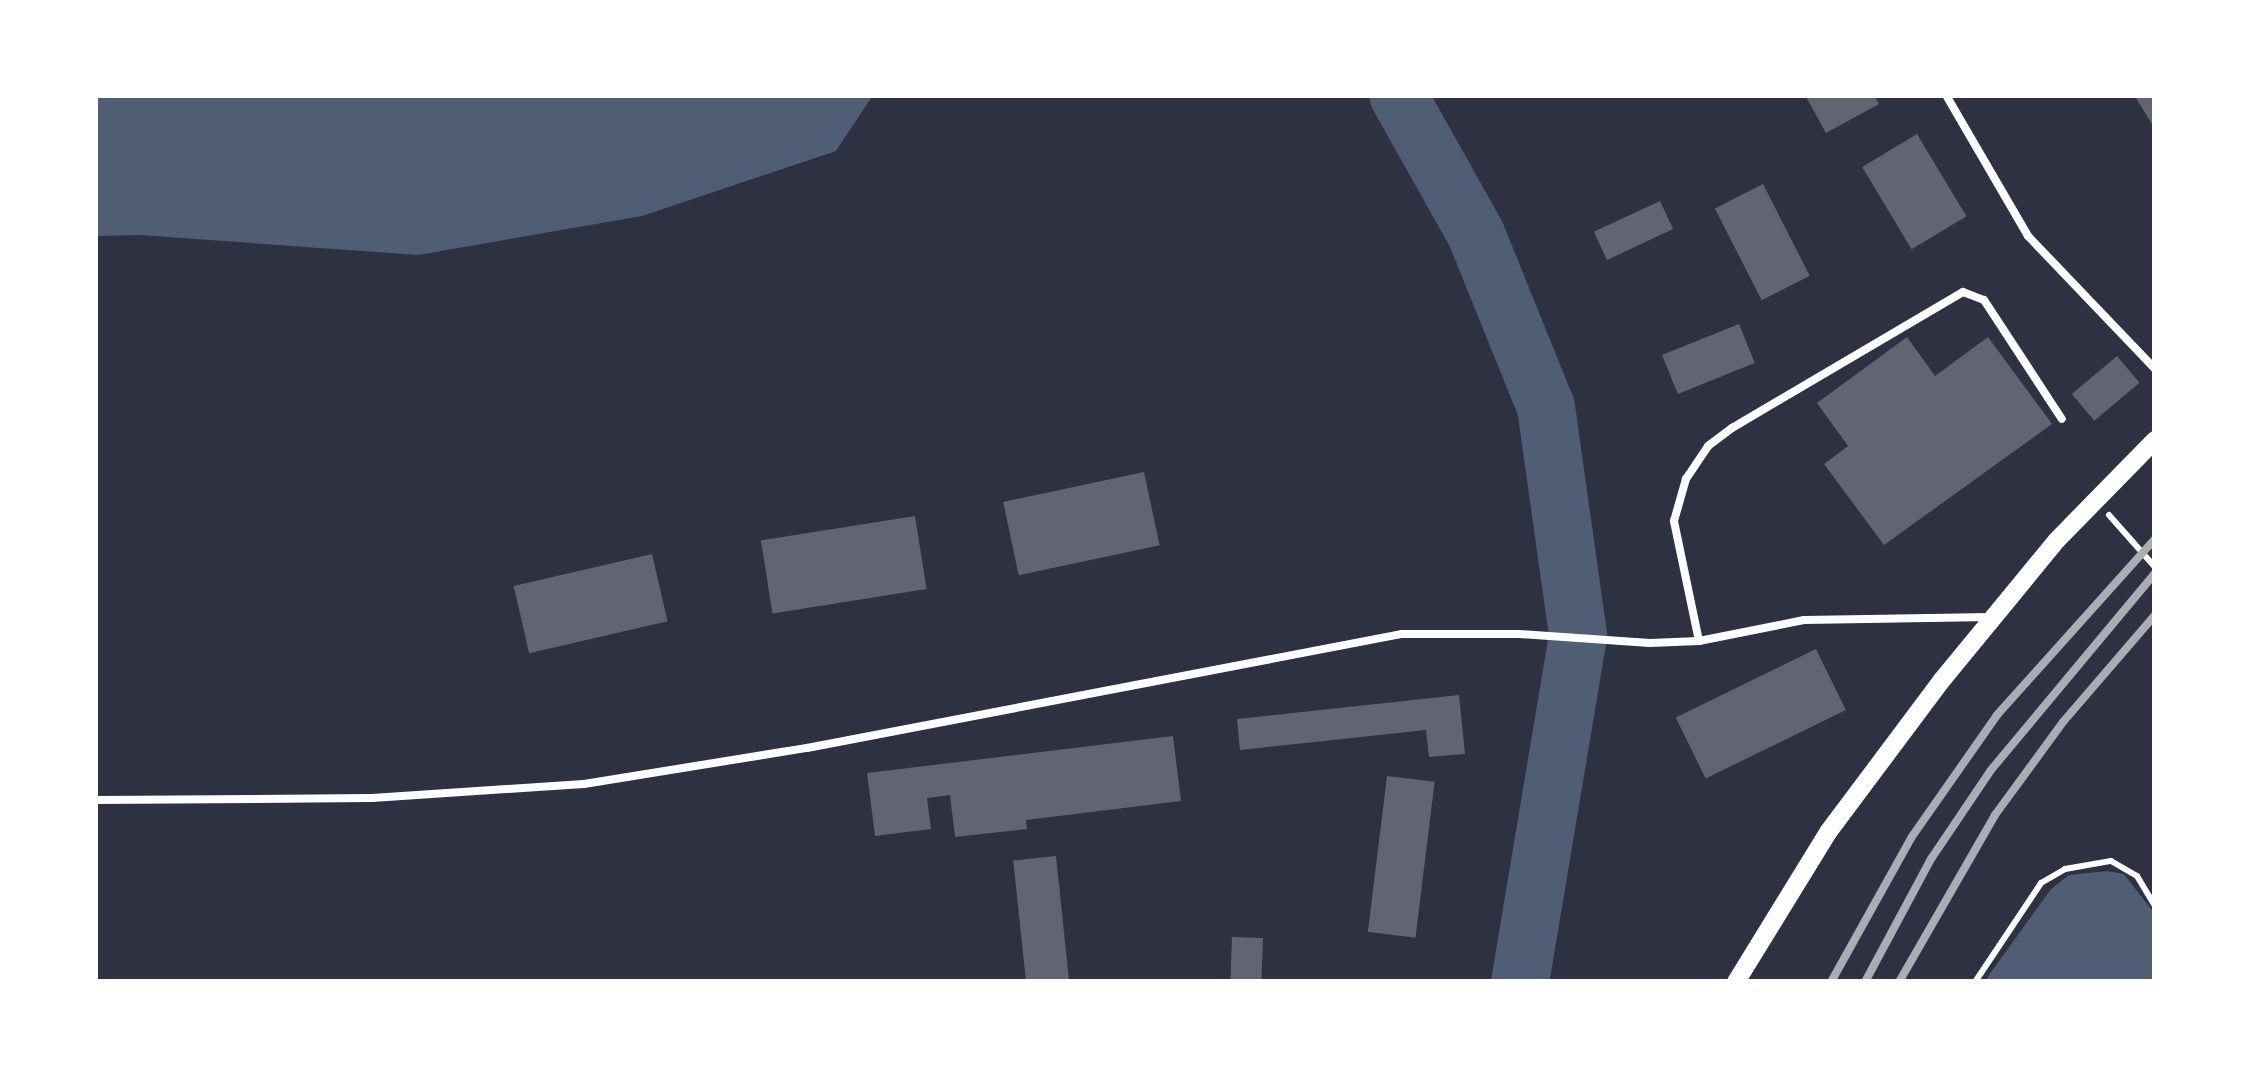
<!DOCTYPE html>
<style>
body{margin:0}
#map{position:relative;width:2250px;height:1077px;overflow:hidden;background:#2d3142;font-family:Arial,sans-serif}
div>[style]{position:absolute}
.water>*{inset:0;background:#4f5d75}
.river>*{height:58px;margin:-29px;padding:0 29px;transform-origin:29px;border-radius:29px;background:#4f5d75}
.building>*{inset:0;background:#626471;transform-origin:0 0}
.path>*{height:6px;margin:-3px;padding:0 3px;transform-origin:3px;border-radius:3px;background:#fff}
.service>*{height:8px;margin:-4px;padding:0 4px;transform-origin:4px;border-radius:4px;background:#fff}
.tertiary>*{height:18px;margin:-9px;padding:0 9px;transform-origin:9px;border-radius:9px;background:#fff}
.rail>*{height:8px;margin:-4px;padding:0 4px;transform-origin:4px;border-radius:4px;background:#abadb3}
span{translate:-50% -50%;white-space:nowrap;text-align:center;line-height:1.15;-webkit-text-stroke:8px #fff;paint-order:stroke}
.frame{position:absolute;inset:0;border:98px solid #fff;pointer-events:none}
</style>
<div id="map">
<div class="water">
<div style="clip-path:polygon(95px 95px,873px 95px,836px 151px,642px 216px,418px 255px,140px 235px,95px 236px)"></div>
<div style="clip-path:polygon(2107px 871px,2124px 874px,2155px 914px,2155px 982px,1984px 982px,2051px 889px,2069px 875px)"></div>
</div>
<div class="river">
<div style="left:1398px;top:95px;width:159px;rotate:60.7deg"></div>
<div style="left:1476px;top:234px;width:187px;rotate:68deg"></div>
<div style="left:1546px;top:407px;width:231px;rotate:82deg"></div>
<div style="left:1578px;top:636px;width:351px;rotate:99.5deg"></div>
</div>
<div class="building">
<div style="clip-path:polygon(1805px 95px,1874px 95px,1879px 104px,1826px 133px)"></div>
<div style="clip-path:polygon(2134px 95px,2155px 95px,2155px 129px)"></div>
<div style="left:1917px;top:134px;width:96px;height:64px;rotate:59deg"></div>
<div style="left:1763px;top:184px;width:103px;height:54px;rotate:63deg"></div>
<div style="left:1660px;top:201px;width:31px;height:73px;rotate:65deg"></div>
<div style="left:1739px;top:324px;width:42px;height:83px;rotate:68deg"></div>
<div style="clip-path:polygon(1907px 337px,1935px 376px,1988px 337px,2052px 424px,1884px 545px,1824px 464px,1848px 446px,1817px 403px)"></div>
<div style="left:2117px;top:356px;width:35px;height:59px;rotate:50deg"></div>
<div style="left:1144px;top:472px;width:75px;height:144px;rotate:78deg"></div>
<div style="left:915px;top:516px;width:74px;height:156px;rotate:81deg"></div>
<div style="left:652px;top:554px;width:69px;height:142px;rotate:77deg"></div>
<div style="left:1816px;top:649px;width:68px;height:156px;rotate:64deg"></div>
<div style="clip-path:polygon(1459px 695px,1465px 754px,1429px 757px,1426px 730px,1240px 750px,1237px 719px)"></div>
<div style="clip-path:polygon(1173px 736px,1181px 801px,1026px 820px,1027px 829px,955px 837px,950px 795px,927px 798px,931px 829px,875px 836px,867px 773px)"></div>
<div style="left:1387px;top:776px;width:48px;height:157px;rotate:7deg"></div>
<div style="left:1056px;top:856px;width:127px;height:43px;rotate:84deg"></div>
<div style="left:1232px;top:937px;width:31px;height:45px;rotate:2deg"></div>
</div>
<div class="path">
<div style="left:2109px;top:515px;width:69px;rotate:48.5deg"></div>
<div style="left:1975px;top:982px;width:119px;rotate:-56.3deg"></div>
<div style="left:2041px;top:883px;width:28px;rotate:-30deg"></div>
<div style="left:2065px;top:869px;width:47px;rotate:-9.9deg"></div>
<div style="left:2111px;top:861px;width:30px;rotate:30deg"></div>
<div style="left:2137px;top:876px;width:35px;rotate:59deg"></div>
</div>
<div class="service">
<div style="left:1946px;top:95px;width:163px;rotate:59.8deg"></div>
<div style="left:2028px;top:236px;width:184px;rotate:46.3deg"></div>
<div style="left:1699px;top:641px;width:123px;rotate:-101.8deg"></div>
<div style="left:1674px;top:521px;width:44px;rotate:-74.1deg"></div>
<div style="left:1686px;top:479px;width:40px;rotate:-56deg"></div>
<div style="left:1708px;top:446px;width:30px;rotate:-37deg"></div>
<div style="left:1732px;top:428px;width:268px;rotate:-30.5deg"></div>
<div style="left:1963px;top:292px;width:22px;rotate:21deg"></div>
<div style="left:1984px;top:300px;width:142px;rotate:56.8deg"></div>
<div style="left:95px;top:800px;width:277px;rotate:-0.4deg"></div>
<div style="left:372px;top:798px;width:212px;rotate:-3.8deg"></div>
<div style="left:584px;top:784px;width:226px;rotate:-9.2deg"></div>
<div style="left:807px;top:748px;width:606px;rotate:-10.85deg"></div>
<div style="left:1402px;top:634px;width:117px"></div>
<div style="left:1519px;top:634px;width:131px;rotate:3.9deg"></div>
<div style="left:1650px;top:643px;width:49px;rotate:-2.3deg"></div>
<div style="left:1699px;top:641px;width:107px;rotate:-11.3deg"></div>
<div style="left:1804px;top:620px;width:187px;rotate:-0.9deg"></div>
</div>
<div class="tertiary">
<div style="left:1736px;top:982px;width:177px;rotate:-58.4deg"></div>
<div style="left:1829px;top:831px;width:189px;rotate:-53.2deg"></div>
<div style="left:1942px;top:680px;width:181px;rotate:-50.6deg"></div>
<div style="left:2057px;top:540px;width:140px;rotate:-45.6deg"></div>
</div>
<div class="rail">
<div style="left:1831px;top:982px;width:165px;rotate:-60.9deg"></div>
<div style="left:1911px;top:838px;width:150px;rotate:-55deg"></div>
<div style="left:1997px;top:715px;width:237px;rotate:-48.1deg"></div>
<div style="left:1865px;top:982px;width:140px;rotate:-61.8deg"></div>
<div style="left:1931px;top:859px;width:107px;rotate:-56deg"></div>
<div style="left:1991px;top:770px;width:256px;rotate:-50.2deg"></div>
<div style="left:1899px;top:982px;width:193px;rotate:-60.1deg"></div>
<div style="left:1995px;top:815px;width:115px;rotate:-53.8deg"></div>
<div style="left:2063px;top:722px;width:141px;rotate:-49.3deg"></div>
</div>
<div class="frame"></div>
</div>
